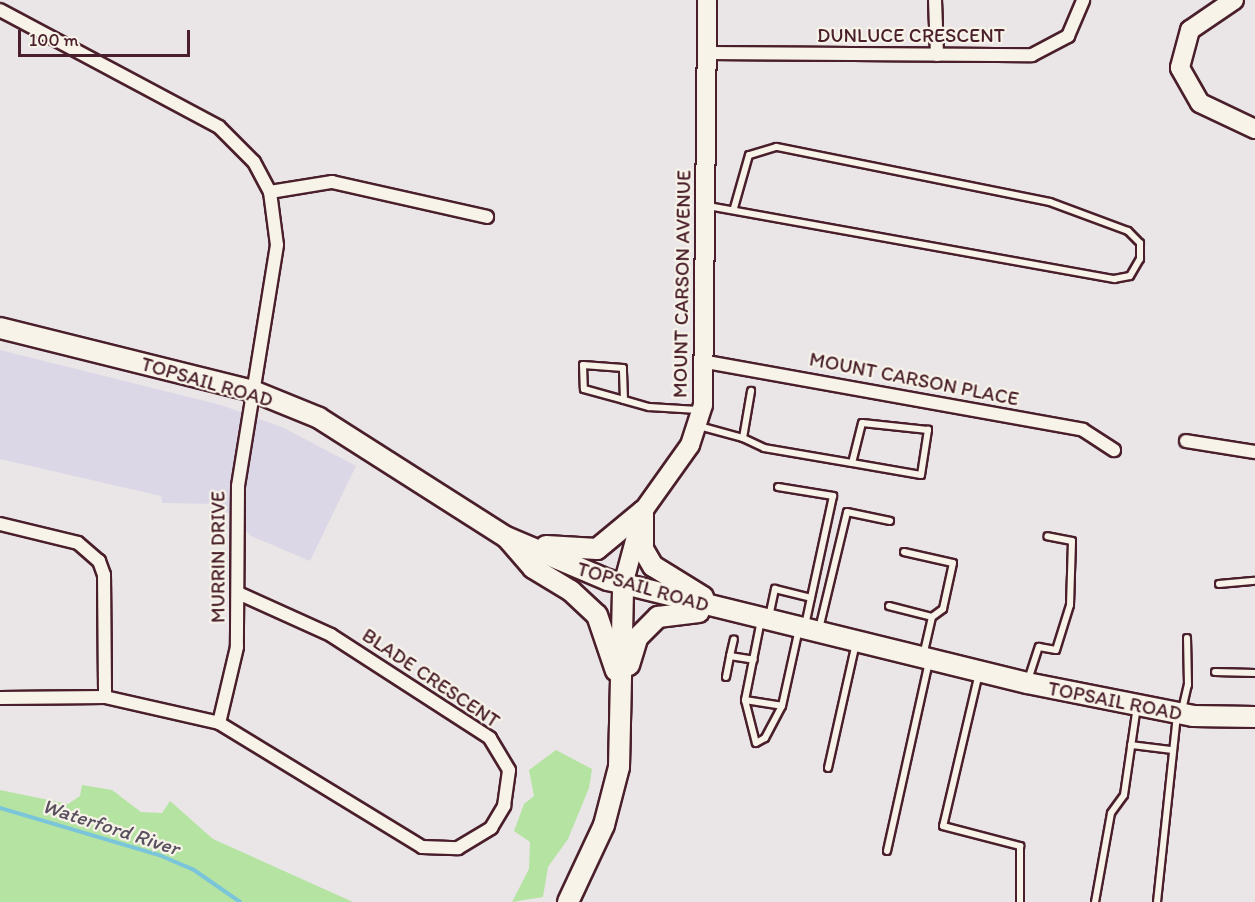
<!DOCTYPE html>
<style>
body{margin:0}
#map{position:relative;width:1255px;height:902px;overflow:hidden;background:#eae6e7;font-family:Itim,sans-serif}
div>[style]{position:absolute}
.built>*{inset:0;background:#dbd7e6}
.green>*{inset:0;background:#b5e3a1}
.stream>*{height:4px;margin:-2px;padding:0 2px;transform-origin:2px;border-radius:2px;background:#7bc5db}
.roads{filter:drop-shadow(2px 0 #4a1f2b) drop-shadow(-2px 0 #4a1f2b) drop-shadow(0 2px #4a1f2b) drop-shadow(0 -2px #4a1f2b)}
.lane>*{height:6px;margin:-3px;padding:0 3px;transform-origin:3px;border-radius:3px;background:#f7f3e8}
.street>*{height:12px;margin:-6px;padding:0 6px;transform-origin:6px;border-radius:6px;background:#f7f3e8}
.secondary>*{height:18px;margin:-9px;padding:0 9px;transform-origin:9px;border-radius:9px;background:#f7f3e8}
.primary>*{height:20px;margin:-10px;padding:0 10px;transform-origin:10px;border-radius:10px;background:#f7f3e8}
span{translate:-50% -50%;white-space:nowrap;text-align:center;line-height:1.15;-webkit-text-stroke:4.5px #f7f3e8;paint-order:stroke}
.street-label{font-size:20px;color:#4a1f2b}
.water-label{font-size:21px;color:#595160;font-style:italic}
.scale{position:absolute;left:18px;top:30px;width:172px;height:27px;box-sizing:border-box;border:3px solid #4a1f2b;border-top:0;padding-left:8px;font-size:18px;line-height:21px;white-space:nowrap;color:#4a1f2b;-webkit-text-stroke:4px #f7f3e8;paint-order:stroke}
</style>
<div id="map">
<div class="built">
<div style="clip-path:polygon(0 350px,221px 405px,284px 428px,356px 466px,310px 561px,251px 536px,219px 504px,162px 503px,161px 496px,0 459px)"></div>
</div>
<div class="green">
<div style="clip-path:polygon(556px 750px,592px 769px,589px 788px,568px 839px,548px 867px,543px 897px,512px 902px,529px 869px,530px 842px,514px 831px,524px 804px,534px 796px,529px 770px)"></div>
<div style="clip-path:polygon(82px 785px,112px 790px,141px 812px,162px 813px,170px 801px,213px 839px,353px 902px,0 902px,0 790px,68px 804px,80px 796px)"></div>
</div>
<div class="stream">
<div style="left:0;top:808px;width:166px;rotate:16.5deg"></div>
<div style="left:159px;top:855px;width:38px;rotate:23deg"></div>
<div style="left:194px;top:870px;width:56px;rotate:34.8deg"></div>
</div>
<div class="roads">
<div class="lane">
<div style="left:708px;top:206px;width:413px;rotate:10.2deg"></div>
<div style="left:1114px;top:279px;width:16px;rotate:-11deg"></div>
<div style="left:1130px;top:276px;width:20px;rotate:-60deg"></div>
<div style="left:1140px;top:259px;width:16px;rotate:-90deg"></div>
<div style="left:1140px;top:243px;width:17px;rotate:-135deg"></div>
<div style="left:1128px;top:231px;width:83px;rotate:-159.6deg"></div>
<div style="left:1050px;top:202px;width:279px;rotate:-168.6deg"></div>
<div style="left:776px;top:147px;width:28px;rotate:163deg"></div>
<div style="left:749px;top:155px;width:55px;rotate:105.8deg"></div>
<div style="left:624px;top:400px;width:32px;rotate:-92deg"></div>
<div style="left:623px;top:368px;width:40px;rotate:-175.7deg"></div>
<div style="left:583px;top:365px;width:24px;rotate:88deg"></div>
<div style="left:584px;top:389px;width:41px;rotate:15.4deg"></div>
<div style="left:624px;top:400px;width:26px;rotate:16deg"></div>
<div style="left:649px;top:407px;width:49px;rotate:3.5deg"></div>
<div style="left:699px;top:426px;width:46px;rotate:15.3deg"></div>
<div style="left:743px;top:438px;width:48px;rotate:-80.3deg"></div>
<div style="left:743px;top:438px;width:23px;rotate:25deg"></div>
<div style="left:764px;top:448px;width:89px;rotate:9.7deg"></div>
<div style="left:852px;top:463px;width:70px;rotate:9.9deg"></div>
<div style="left:921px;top:475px;width:46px;rotate:-81.2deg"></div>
<div style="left:928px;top:430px;width:66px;rotate:-173.9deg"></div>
<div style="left:862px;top:423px;width:41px;rotate:104deg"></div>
<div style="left:778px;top:487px;width:56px;rotate:9.3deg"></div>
<div style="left:833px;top:496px;width:133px;rotate:102.2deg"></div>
<div style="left:904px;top:552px;width:50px;rotate:12.7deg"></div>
<div style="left:953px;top:563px;width:47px;rotate:102.3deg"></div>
<div style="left:943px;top:609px;width:14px;rotate:144deg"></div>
<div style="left:1219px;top:584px;width:36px;rotate:-5deg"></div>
<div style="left:889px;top:606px;width:44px;rotate:14.3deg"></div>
<div style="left:932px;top:617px;width:39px;rotate:103deg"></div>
<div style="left:769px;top:617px;width:29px;rotate:-78deg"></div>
<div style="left:775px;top:589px;width:37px;rotate:14deg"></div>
<div style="left:761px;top:620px;width:82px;rotate:101.3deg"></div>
<div style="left:745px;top:700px;width:37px;rotate:9deg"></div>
<div style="left:782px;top:706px;width:79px;rotate:-77.6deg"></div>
<div style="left:819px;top:629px;width:120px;rotate:-76.5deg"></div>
<div style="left:847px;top:512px;width:44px;rotate:11.8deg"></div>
<div style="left:730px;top:656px;width:17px;rotate:-77deg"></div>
<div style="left:1215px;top:672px;width:40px;rotate:1.4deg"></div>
<div style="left:979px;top:673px;width:157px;rotate:103.2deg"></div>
<div style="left:943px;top:826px;width:80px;rotate:14.6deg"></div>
<div style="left:1020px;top:846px;width:56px;rotate:90deg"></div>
<div style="left:726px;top:677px;width:21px;rotate:-79deg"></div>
<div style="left:730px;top:656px;width:24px;rotate:9deg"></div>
<div style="left:1028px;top:680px;width:35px;rotate:-72deg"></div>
<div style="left:1039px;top:647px;width:17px;rotate:10deg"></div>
<div style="left:1056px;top:650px;width:47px;rotate:-72.7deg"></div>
<div style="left:1070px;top:605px;width:64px;rotate:-88.2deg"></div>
<div style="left:1072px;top:541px;width:25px;rotate:-169deg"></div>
<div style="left:745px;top:700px;width:44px;rotate:75.7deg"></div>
<div style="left:756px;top:743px;width:10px;rotate:-29deg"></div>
<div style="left:765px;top:738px;width:36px;rotate:-62deg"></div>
<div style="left:1182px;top:710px;width:26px;rotate:-77deg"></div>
<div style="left:1188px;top:685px;width:47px;rotate:-91.2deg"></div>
<div style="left:1131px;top:745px;width:41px;rotate:7deg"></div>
<div style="left:828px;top:768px;width:128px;rotate:-77.4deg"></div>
<div style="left:887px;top:851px;width:195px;rotate:-77.5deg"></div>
<div style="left:1095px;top:902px;width:90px;rotate:-79.8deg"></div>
<div style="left:1111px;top:813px;width:22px;rotate:-54deg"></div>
<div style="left:1124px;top:795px;width:90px;rotate:-81.7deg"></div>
<div style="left:1157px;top:902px;width:188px;rotate:-83.9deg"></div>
</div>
<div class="street">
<div style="left:935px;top:0;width:55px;rotate:87.9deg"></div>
<div style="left:0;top:10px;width:248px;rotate:28.1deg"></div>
<div style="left:219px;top:127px;width:49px;rotate:45deg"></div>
<div style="left:254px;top:162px;width:34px;rotate:62deg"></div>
<div style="left:270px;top:192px;width:53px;rotate:82.5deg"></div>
<div style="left:277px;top:245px;width:244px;rotate:99.2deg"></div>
<div style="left:238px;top:486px;width:161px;rotate:90.4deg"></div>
<div style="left:237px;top:647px;width:78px;rotate:103.3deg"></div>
<div style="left:708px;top:53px;width:324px;rotate:0.4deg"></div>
<div style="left:1032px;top:55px;width:41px;rotate:-27.8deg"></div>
<div style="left:1068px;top:36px;width:39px;rotate:-67deg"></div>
<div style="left:270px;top:192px;width:63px;rotate:-9.2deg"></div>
<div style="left:332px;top:182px;width:159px;rotate:12.7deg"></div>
<div style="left:701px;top:361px;width:388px;rotate:10.2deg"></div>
<div style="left:1083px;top:430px;width:37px;rotate:33deg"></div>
<div style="left:1186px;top:441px;width:70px;rotate:9.1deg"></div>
<div style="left:0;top:524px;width:80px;rotate:13.7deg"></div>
<div style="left:78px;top:543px;width:28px;rotate:41deg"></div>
<div style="left:99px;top:561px;width:15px;rotate:70deg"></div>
<div style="left:104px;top:575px;width:122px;rotate:89.5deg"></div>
<div style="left:0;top:698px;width:105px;rotate:-0.5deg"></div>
<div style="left:105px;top:697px;width:117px;rotate:12.8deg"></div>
<div style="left:219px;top:723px;width:238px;rotate:31.4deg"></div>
<div style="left:422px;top:847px;width:36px;rotate:2deg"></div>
<div style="left:458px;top:848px;width:39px;rotate:-31deg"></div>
<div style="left:491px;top:828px;width:26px;rotate:-59deg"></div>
<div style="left:504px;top:806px;width:36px;rotate:-82deg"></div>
<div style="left:509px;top:770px;width:37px;rotate:-121deg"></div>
<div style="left:490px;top:738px;width:189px;rotate:-147.1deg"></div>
<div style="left:331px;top:635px;width:102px;rotate:-155.7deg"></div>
</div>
<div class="secondary">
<div style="left:1234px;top:0;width:53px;rotate:145.7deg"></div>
<div style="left:1190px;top:30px;width:39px;rotate:105deg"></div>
<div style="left:1180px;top:68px;width:40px;rotate:60.3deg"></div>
<div style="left:1200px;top:103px;width:61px;rotate:25.3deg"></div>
<div style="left:623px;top:585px;width:77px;rotate:-74.9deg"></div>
<div style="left:643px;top:511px;width:81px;rotate:-54.5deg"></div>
<div style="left:690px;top:445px;width:42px;rotate:-72deg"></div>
<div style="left:703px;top:405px;width:405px;rotate:-89.4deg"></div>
</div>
<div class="primary">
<div style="left:0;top:328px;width:261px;rotate:14deg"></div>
<div style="left:253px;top:391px;width:71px;rotate:22.2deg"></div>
<div style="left:319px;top:418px;width:222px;rotate:32.5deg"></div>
<div style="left:506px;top:537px;width:111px;rotate:22.9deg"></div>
<div style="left:608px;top:580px;width:431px;rotate:13.8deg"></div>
<div style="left:1027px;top:683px;width:169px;rotate:11.2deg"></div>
<div style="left:1193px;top:716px;width:62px;rotate:0.9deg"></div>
<div style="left:643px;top:511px;width:38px;rotate:90deg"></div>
<div style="left:643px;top:549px;width:20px;rotate:60deg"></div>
<div style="left:653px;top:566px;width:59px;rotate:31.8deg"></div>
<div style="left:508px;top:539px;width:38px;rotate:49deg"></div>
<div style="left:533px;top:568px;width:44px;rotate:31.2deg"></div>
<div style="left:571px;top:591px;width:35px;rotate:43deg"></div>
<div style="left:597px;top:615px;width:59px;rotate:71.3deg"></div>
<div style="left:546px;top:546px;width:51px;rotate:3.4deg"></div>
<div style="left:597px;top:549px;width:60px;rotate:-39.6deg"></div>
<div style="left:629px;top:665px;width:28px;rotate:-73deg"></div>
<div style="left:637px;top:638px;width:30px;rotate:-45deg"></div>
<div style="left:658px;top:617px;width:41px;rotate:-7deg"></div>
<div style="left:568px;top:902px;width:85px;rotate:-64.9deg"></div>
<div style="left:604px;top:825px;width:60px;rotate:-75.5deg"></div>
<div style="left:619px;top:767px;width:182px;rotate:-88.7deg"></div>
</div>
</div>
<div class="street-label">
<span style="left:911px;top:35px">DUNLUCE CRESCENT</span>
<span style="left:682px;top:284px;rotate:-89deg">MOUNT CARSON AVENUE</span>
<span style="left:914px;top:379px;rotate:11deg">MOUNT CARSON PLACE</span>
<span style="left:207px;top:382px;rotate:16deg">TOPSAIL ROAD</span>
<span style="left:218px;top:557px;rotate:-90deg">MURRIN DRIVE</span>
<span style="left:643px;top:587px;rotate:16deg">TOPSAIL ROAD</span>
<span style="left:431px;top:678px;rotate:34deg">BLADE CRESCENT</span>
<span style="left:1115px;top:701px;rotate:11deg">TOPSAIL ROAD</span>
</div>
<div class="water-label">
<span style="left:111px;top:827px;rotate:18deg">Waterford River</span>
</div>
<div class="scale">100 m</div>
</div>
